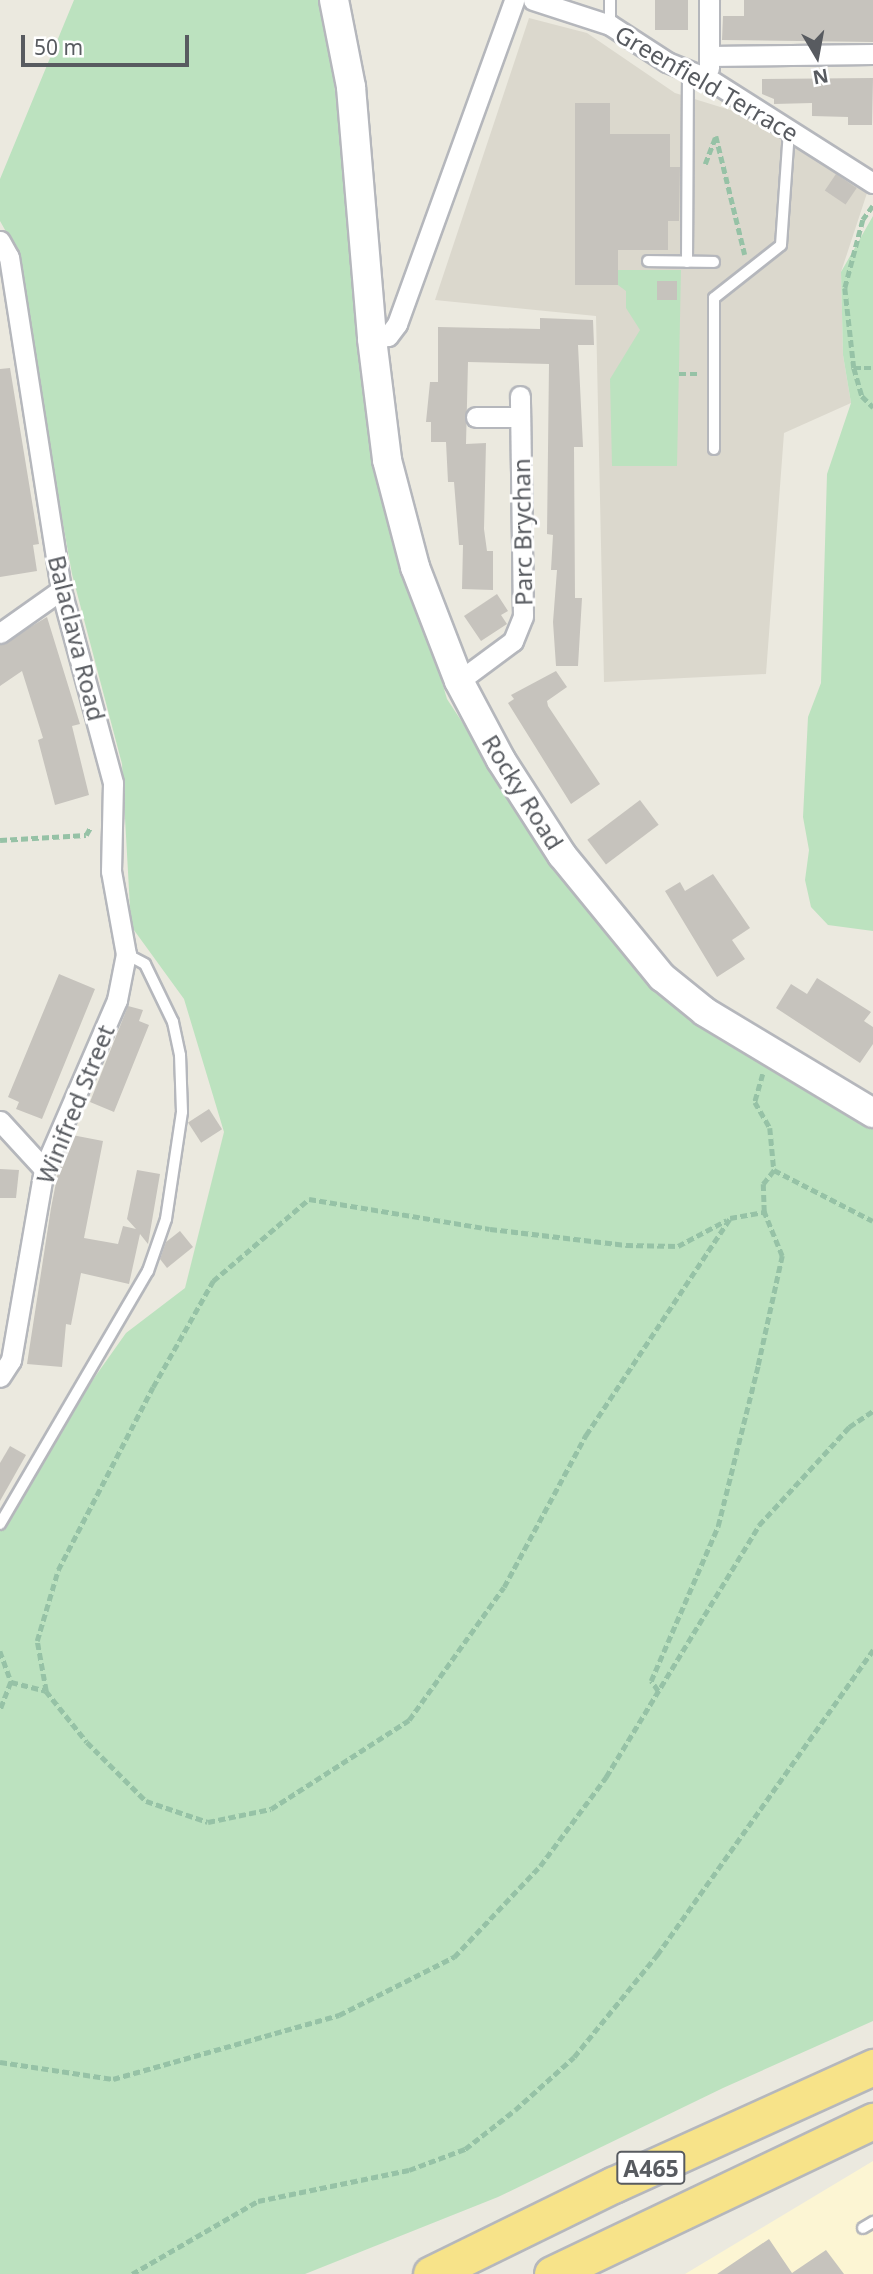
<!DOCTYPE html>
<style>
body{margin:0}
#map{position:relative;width:873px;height:2274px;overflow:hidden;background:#ebe9df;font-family:"Noto Sans",sans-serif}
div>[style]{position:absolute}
.commercial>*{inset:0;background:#fcf5d3}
.education>*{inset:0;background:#dbd8cd}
.green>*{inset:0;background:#bce2bf}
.building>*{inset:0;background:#c6c3bd;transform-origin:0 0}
.path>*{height:4.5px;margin-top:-2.25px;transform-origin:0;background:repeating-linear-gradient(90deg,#96c2a6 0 7px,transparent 0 10.5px)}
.roads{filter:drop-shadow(2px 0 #b5b7bc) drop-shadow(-2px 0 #b5b7bc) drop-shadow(0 2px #b5b7bc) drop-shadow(0 -2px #b5b7bc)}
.lane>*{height:10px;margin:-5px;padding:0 5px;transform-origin:5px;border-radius:5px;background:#fff}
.street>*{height:19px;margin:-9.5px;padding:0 9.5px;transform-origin:9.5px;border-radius:9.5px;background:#fff}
.secondary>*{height:28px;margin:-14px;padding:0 14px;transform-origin:14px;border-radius:14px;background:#fff}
.highway>*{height:35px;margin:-17.5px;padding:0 17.5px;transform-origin:17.5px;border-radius:17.5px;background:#f7e389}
span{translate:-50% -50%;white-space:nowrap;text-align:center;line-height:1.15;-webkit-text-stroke:6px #fff;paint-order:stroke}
.shield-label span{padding:2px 5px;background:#fff;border:2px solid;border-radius:5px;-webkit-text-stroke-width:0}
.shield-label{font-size:23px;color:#585b60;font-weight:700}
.street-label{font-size:24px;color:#585b60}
.north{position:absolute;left:782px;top:21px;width:70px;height:70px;-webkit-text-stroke:5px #fff;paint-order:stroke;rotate:170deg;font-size:19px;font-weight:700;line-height:28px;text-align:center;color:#585b60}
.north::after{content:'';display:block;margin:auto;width:24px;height:32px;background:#585b60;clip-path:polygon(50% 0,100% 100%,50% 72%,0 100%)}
.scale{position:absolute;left:21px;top:35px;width:168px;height:32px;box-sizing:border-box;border:4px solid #585b60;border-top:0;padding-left:9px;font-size:21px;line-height:24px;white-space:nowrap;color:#585b60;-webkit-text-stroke:5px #fff;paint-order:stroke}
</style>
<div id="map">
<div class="commercial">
<div style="clip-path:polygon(873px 2161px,873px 2274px,685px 2274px)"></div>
</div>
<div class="education">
<div style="clip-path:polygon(529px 18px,587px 33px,675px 93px,756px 118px,868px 190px,841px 272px,843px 355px,851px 403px,784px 433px,766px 674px,604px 682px,596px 316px,435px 300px)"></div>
</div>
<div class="green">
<div style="clip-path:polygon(74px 0,318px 0,331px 54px,373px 443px,447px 699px,577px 898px,669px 999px,873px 1126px,873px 2021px,723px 2088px,498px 2197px,305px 2274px,0 2274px,0 1528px,19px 1484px,126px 1333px,185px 1288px,224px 1132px,184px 999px,131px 926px,122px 764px,72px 574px,13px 244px,0 221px,0 179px)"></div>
<div style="clip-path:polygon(873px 216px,873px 931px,828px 925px,811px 907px,805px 880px,809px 850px,803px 817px,808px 717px,821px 683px,827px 474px,851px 403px,843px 355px,841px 272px)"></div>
<div style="clip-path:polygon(618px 270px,681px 270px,677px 466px,612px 466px,610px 379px,640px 330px,626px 308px,626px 291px,618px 285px)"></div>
</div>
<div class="building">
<div style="left:655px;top:0;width:33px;height:30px"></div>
<div style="clip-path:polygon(744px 0,873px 0,873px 42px,722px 40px,723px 16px,744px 16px)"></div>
<div style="clip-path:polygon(873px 78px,872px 125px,848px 125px,848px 117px,812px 116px,812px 103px,774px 104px,774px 99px,762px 94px,762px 79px)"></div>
<div style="clip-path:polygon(575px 103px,610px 103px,610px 134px,670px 134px,670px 167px,680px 167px,679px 221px,668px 221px,668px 250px,618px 250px,618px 285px,575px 285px)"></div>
<div style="left:836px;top:174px;width:25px;height:20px;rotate:34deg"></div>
<div style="left:657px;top:281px;width:20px;height:19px"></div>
<div style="clip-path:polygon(540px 318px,593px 320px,594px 345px,578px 345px,583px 447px,574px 447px,575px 598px,582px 598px,578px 666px,556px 666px,553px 622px,557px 570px,551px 570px,553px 535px,547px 534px,549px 364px,468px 362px,466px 444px,486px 443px,484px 529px,487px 551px,493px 551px,493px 590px,462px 589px,463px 545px,459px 545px,454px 482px,448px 482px,446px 442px,431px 442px,431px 422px,426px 422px,430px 382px,438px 382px,438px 327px,540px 329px)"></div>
<div style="clip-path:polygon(10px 368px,39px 544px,33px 545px,37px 571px,0 577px,0 369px)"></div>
<div style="clip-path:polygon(497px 594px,508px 611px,501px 615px,507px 624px,481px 641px,464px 616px)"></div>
<div style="clip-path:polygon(47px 617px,80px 724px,72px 726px,89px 795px,55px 805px,38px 740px,43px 738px,22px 671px,0 686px,0 645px)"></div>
<div style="clip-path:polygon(556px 671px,567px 687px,547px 701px,548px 706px,600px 784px,571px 804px,508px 703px,514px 699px,511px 695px)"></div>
<div style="left:640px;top:800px;width:31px;height:66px;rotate:53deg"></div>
<div style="clip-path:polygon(713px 874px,750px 928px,732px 940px,745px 959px,717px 977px,665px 891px,680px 882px,685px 891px)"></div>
<div style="clip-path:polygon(59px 974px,95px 989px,42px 1119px,16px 1109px,19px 1102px,8px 1097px)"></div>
<div style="clip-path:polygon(817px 978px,871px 1012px,864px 1021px,873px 1027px,873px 1044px,860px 1063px,776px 1008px,791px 984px,807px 994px)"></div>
<div style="clip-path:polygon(128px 1006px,143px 1010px,139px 1021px,149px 1025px,114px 1112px,90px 1102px)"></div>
<div style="left:209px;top:1109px;width:24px;height:25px;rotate:57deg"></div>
<div style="clip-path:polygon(72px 1135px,103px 1141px,84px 1238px,118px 1244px,123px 1226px,136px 1229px,127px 1219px,137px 1170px,160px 1174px,148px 1244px,140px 1234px,129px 1284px,81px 1273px,71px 1325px,66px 1324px,62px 1367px,27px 1364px,51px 1208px,60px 1162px)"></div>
<div style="clip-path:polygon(0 1169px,19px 1170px,16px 1198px,0 1198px)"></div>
<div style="clip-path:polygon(180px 1231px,193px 1247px,167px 1268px,160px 1259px,166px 1242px)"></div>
<div style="clip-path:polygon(10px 1446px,26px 1455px,0 1501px,0 1463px)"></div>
<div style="clip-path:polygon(769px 2239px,792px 2273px,826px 2250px,844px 2274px,717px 2274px)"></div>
</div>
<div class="path">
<div style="left:705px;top:164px;width:30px;rotate:-69deg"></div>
<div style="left:716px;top:136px;width:122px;rotate:76.3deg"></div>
<div style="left:873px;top:206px;width:17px;rotate:126deg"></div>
<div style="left:863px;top:220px;width:70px;rotate:104.8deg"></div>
<div style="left:845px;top:288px;width:81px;rotate:83.6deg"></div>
<div style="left:854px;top:368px;width:29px;rotate:74deg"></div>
<div style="left:862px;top:396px;width:16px;rotate:45deg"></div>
<div style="left:854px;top:368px;width:19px"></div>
<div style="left:679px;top:374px;width:19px"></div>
<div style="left:0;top:840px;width:86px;rotate:-3.3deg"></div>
<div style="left:86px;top:835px;width:8px;rotate:-60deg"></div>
<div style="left:763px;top:1074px;width:29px;rotate:106deg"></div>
<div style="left:755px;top:1102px;width:30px;rotate:60deg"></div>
<div style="left:770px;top:1128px;width:42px;rotate:84.6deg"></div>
<div style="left:774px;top:1170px;width:111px;rotate:27.3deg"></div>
<div style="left:0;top:1651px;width:33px;rotate:70deg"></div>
<div style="left:11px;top:1682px;width:30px;rotate:111deg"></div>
<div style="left:11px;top:1682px;width:36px;rotate:14deg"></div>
<div style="left:46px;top:1691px;width:65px;rotate:51.2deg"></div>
<div style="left:87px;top:1742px;width:83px;rotate:45deg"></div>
<div style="left:146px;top:1801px;width:65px;rotate:18.7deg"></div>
<div style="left:208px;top:1822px;width:64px;rotate:-11.7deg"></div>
<div style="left:271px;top:1809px;width:164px;rotate:-32.8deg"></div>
<div style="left:409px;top:1720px;width:163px;rotate:-54.5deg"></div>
<div style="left:504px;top:1587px;width:173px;rotate:-61.7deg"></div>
<div style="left:586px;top:1435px;width:260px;rotate:-56.4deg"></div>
<div style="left:730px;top:1218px;width:35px;rotate:-10deg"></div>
<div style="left:46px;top:1691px;width:51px;rotate:-100.2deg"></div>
<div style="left:37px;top:1641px;width:74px;rotate:-73.5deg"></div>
<div style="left:58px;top:1570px;width:206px;rotate:-62.6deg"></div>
<div style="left:153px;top:1387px;width:122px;rotate:-60.5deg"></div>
<div style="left:213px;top:1281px;width:126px;rotate:-40.5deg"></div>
<div style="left:309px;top:1199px;width:183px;rotate:9.4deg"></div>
<div style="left:490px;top:1229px;width:137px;rotate:6.7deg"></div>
<div style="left:626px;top:1245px;width:52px;rotate:1.1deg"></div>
<div style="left:678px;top:1246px;width:55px;rotate:-28deg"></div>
<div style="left:658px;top:1691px;width:12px;rotate:-125deg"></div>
<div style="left:651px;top:1681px;width:169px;rotate:-66.6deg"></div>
<div style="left:718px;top:1526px;width:166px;rotate:-76deg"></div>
<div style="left:758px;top:1365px;width:112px;rotate:-77.6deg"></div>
<div style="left:782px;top:1256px;width:48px;rotate:-112.2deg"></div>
<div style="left:764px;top:1212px;width:28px;rotate:-92deg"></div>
<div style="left:763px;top:1184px;width:18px;rotate:-52deg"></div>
<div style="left:0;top:2062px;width:114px;rotate:8.6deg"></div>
<div style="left:113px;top:2079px;width:235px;rotate:-15.8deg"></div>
<div style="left:339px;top:2015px;width:129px;rotate:-26.8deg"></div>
<div style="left:454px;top:1957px;width:125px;rotate:-46.6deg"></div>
<div style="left:540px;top:1866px;width:111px;rotate:-53.4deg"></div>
<div style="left:606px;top:1777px;width:295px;rotate:-58.7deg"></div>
<div style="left:759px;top:1525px;width:133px;rotate:-47.4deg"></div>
<div style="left:849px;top:1427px;width:29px;rotate:-34deg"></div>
<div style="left:132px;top:2274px;width:146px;rotate:-30.1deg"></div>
<div style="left:258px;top:2201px;width:154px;rotate:-11.6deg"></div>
<div style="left:409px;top:2170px;width:60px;rotate:-20.6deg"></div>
<div style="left:465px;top:2149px;width:63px;rotate:-38deg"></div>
<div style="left:515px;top:2110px;width:79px;rotate:-41.9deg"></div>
<div style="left:574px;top:2057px;width:132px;rotate:-50.9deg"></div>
<div style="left:657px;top:1955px;width:374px;rotate:-54.7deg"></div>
</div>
<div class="roads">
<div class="lane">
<div style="left:610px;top:25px;width:25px;rotate:-90deg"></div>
<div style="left:648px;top:261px;width:66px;rotate:0.9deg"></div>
<div style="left:687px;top:262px;width:191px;rotate:-89.7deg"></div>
<div style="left:714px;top:449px;width:151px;rotate:-90deg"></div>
<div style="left:714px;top:298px;width:85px;rotate:-38.3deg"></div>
<div style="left:781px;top:245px;width:115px;rotate:-86deg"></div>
<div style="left:0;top:1524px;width:293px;rotate:-59.7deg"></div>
<div style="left:148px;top:1271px;width:55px;rotate:-70.9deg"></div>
<div style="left:166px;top:1219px;width:108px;rotate:-81.5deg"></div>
<div style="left:182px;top:1112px;width:57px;rotate:-92deg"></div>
<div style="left:180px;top:1055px;width:34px;rotate:-102deg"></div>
<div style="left:173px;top:1022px;width:64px;rotate:-115.8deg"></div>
<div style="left:145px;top:964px;width:21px;rotate:-152deg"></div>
<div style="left:863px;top:2228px;width:12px;rotate:-31deg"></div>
</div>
<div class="street">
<div style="left:533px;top:0;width:81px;rotate:18deg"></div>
<div style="left:610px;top:25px;width:68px;rotate:33deg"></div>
<div style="left:667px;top:62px;width:45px;rotate:22deg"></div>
<div style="left:709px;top:79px;width:194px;rotate:32.4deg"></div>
<div style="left:709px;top:56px;width:164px;rotate:-0.7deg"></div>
<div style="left:709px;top:68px;width:68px;rotate:-90deg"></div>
<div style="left:0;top:241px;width:18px;rotate:61deg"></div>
<div style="left:9px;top:257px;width:337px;rotate:81.1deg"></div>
<div style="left:61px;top:590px;width:200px;rotate:74.9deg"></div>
<div style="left:113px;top:783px;width:88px;rotate:91.3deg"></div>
<div style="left:111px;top:871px;width:84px;rotate:79.8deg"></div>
<div style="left:126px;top:954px;width:47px;rotate:101.1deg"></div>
<div style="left:117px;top:1000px;width:184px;rotate:113.4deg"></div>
<div style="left:44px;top:1169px;width:194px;rotate:99.8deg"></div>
<div style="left:11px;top:1360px;width:20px;rotate:123deg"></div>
<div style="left:372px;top:339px;width:16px;rotate:-11deg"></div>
<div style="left:388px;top:336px;width:15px;rotate:-53deg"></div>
<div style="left:397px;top:324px;width:344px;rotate:-70.1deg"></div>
<div style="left:476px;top:417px;width:44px"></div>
<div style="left:0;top:633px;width:75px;rotate:-35.2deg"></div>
<div style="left:459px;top:681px;width:67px;rotate:-36.5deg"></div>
<div style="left:513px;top:641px;width:27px;rotate:-68deg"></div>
<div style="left:523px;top:616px;width:220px;rotate:-90.8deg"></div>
<div style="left:0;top:1121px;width:65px;rotate:47.5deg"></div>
</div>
<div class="secondary">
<div style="left:334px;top:0;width:89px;rotate:78.9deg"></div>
<div style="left:351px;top:87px;width:253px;rotate:85.2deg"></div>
<div style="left:372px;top:339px;width:122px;rotate:82.9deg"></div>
<div style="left:387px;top:460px;width:111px;rotate:75.3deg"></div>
<div style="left:415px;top:567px;width:122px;rotate:68.9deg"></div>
<div style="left:459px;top:681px;width:89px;rotate:62deg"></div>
<div style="left:501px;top:760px;width:113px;rotate:57.3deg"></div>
<div style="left:562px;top:855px;width:158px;rotate:50.7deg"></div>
<div style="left:662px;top:977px;width:55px;rotate:39.1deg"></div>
<div style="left:705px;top:1012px;width:196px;rotate:31deg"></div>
</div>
<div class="highway">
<div style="left:431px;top:2274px;width:203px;rotate:-26.1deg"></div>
<div style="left:613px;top:2185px;width:286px;rotate:-24.4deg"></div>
<div style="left:552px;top:2274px;width:356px;rotate:-25.5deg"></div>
</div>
</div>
<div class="shield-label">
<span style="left:651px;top:2168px">A465</span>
</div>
<div class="street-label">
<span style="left:707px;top:83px;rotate:30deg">Greenfield Terrace</span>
<span style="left:522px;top:532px;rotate:-91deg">Parc Brychan</span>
<span style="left:77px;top:638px;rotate:76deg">Balaclava Road</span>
<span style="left:523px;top:792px;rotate:58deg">Rocky Road</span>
<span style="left:75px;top:1104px;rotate:-68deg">Winifred Street</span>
</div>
<div class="north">N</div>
<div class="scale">50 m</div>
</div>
